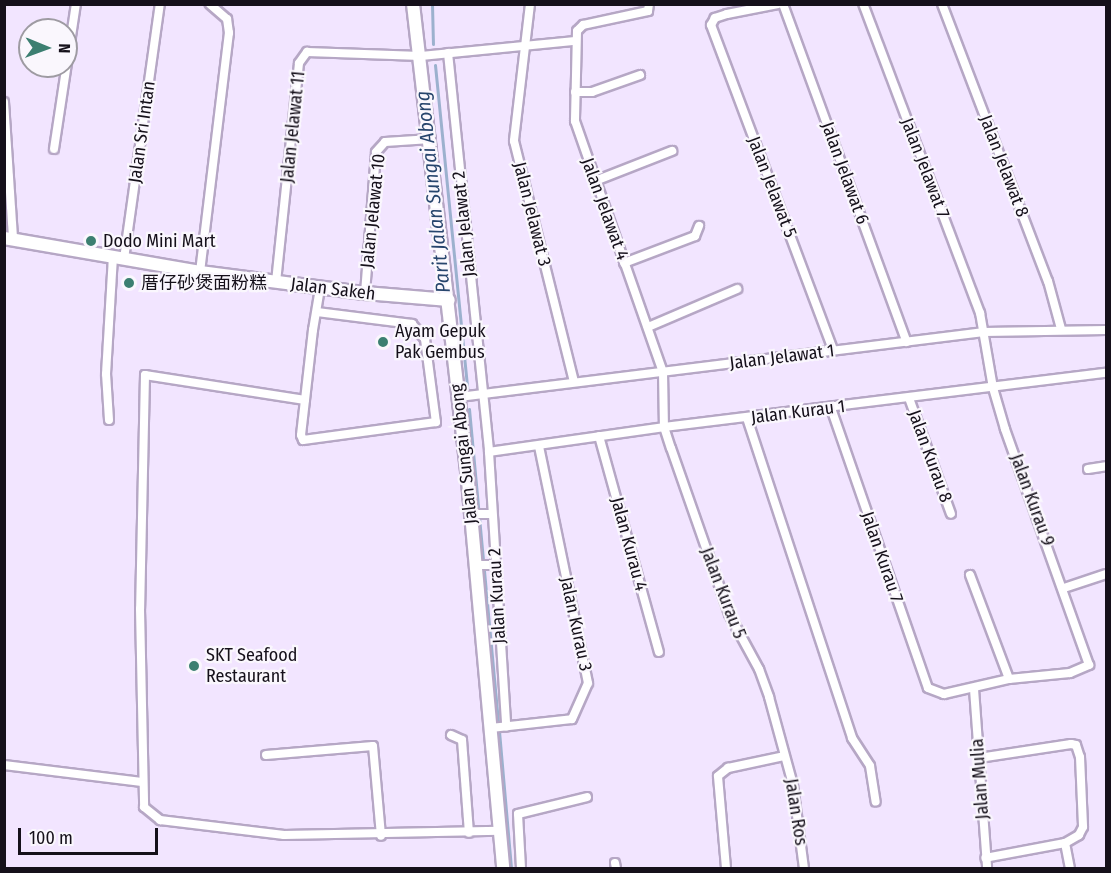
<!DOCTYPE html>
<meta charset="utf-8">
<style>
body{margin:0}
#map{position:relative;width:1111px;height:873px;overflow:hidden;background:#f2e5ff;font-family:"Fira Sans Condensed","Noto Sans SC",sans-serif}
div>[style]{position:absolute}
.stream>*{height:3px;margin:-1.5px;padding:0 1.5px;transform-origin:1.5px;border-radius:1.5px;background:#9cb1ce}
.roads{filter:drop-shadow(2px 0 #b6a7c5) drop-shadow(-2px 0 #b6a7c5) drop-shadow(0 2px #b6a7c5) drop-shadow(0 -2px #b6a7c5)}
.street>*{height:8px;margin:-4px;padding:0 4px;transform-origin:4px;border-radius:4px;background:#fff}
.secondary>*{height:12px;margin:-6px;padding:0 6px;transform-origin:6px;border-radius:6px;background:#fff}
.dots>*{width:16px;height:16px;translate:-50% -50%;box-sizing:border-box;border:3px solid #faf7fd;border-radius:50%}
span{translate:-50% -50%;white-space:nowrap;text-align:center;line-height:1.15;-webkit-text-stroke:4.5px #faf7fd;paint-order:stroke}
.street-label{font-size:18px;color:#15101a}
.poi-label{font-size:18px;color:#15101a}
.left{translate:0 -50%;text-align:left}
.water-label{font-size:20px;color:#27456d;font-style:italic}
.frame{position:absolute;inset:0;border:6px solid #15101a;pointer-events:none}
.north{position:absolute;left:18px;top:18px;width:60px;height:60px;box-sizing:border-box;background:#faf7fd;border:2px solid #9e9ba2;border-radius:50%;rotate:91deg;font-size:16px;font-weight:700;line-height:24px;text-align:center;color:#15101a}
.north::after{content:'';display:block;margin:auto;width:21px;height:27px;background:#3c7f71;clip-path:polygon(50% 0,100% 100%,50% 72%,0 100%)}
.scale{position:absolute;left:18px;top:828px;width:140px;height:27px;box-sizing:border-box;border:3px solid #15101a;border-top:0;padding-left:8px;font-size:18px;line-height:21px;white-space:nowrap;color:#15101a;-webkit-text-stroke:4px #faf7fd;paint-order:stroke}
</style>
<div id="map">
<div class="stream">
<div style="left:432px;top:4px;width:40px;rotate:88.6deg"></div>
<div style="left:435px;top:65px;width:325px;rotate:84.3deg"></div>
<div style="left:469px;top:409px;width:315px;rotate:84.7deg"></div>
<div style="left:499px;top:731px;width:138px;rotate:85deg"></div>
</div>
<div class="roads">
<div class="street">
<div style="left:530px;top:4px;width:138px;rotate:96.7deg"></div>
<div style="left:514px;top:141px;width:247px;rotate:76deg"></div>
<div style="left:649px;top:4px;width:7px;rotate:98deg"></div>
<div style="left:648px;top:11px;width:66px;rotate:167.8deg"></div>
<div style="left:583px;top:25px;width:8px;rotate:135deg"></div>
<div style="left:577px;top:31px;width:90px;rotate:91.3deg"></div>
<div style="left:575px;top:121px;width:266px;rotate:70.7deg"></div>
<div style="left:663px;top:372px;width:55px;rotate:89deg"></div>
<div style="left:664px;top:427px;width:22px;rotate:72deg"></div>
<div style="left:671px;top:448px;width:176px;rotate:70.7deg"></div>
<div style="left:729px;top:614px;width:63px;rotate:61.4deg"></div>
<div style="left:759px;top:669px;width:30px;rotate:70deg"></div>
<div style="left:769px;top:697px;width:91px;rotate:74.7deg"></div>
<div style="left:793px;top:785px;width:84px;rotate:82.5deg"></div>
<div style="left:778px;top:4px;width:52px;rotate:168.9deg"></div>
<div style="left:727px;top:14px;width:13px;rotate:162deg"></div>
<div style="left:715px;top:18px;width:8px;rotate:120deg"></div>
<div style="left:711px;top:25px;width:347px;rotate:69.4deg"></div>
<div style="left:783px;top:4px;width:360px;rotate:69.9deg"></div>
<div style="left:942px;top:4px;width:297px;rotate:69.1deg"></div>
<div style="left:1048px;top:281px;width:50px;rotate:74.8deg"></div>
<div style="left:448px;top:53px;width:401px;rotate:84.1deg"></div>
<div style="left:489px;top:452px;width:275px;rotate:86.4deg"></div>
<div style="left:575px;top:92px;width:17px"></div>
<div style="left:592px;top:92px;width:51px;rotate:-19.5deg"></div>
<div style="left:4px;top:102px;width:137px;rotate:86.2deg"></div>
<div style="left:54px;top:149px;width:147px;rotate:-81.4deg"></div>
<div style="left:595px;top:181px;width:83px;rotate:-21.3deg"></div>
<div style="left:124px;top:259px;width:258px;rotate:-82deg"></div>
<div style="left:624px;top:263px;width:76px;rotate:-20.8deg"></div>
<div style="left:695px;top:236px;width:11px;rotate:-68deg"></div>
<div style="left:200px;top:272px;width:241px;rotate:-83.1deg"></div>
<div style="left:229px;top:33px;width:14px;rotate:-98deg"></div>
<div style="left:227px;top:19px;width:23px;rotate:-139deg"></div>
<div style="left:276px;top:282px;width:220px;rotate:-84deg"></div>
<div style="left:299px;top:63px;width:14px;rotate:-54deg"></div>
<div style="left:307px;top:52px;width:114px;rotate:2deg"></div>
<div style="left:421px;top:56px;width:155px;rotate:-5.6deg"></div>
<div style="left:365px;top:293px;width:141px;rotate:-85.5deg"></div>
<div style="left:376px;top:152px;width:13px;rotate:-48deg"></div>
<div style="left:385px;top:142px;width:46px;rotate:-3.7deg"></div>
<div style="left:317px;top:312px;width:96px;rotate:7.2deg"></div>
<div style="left:412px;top:324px;width:20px;rotate:49deg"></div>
<div style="left:425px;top:339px;width:84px;rotate:82.5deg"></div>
<div style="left:436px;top:422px;width:134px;rotate:172.3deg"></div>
<div style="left:303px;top:440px;width:5px;rotate:-112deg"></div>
<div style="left:301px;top:435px;width:106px;rotate:-83.5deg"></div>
<div style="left:313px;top:330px;width:43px;rotate:-80.5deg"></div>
<div style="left:648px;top:327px;width:97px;rotate:-23.1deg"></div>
<div style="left:459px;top:397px;width:529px;rotate:-7.06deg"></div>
<div style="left:984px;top:332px;width:122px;rotate:-0.9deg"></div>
<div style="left:909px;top:398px;width:123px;rotate:70.1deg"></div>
<div style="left:305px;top:400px;width:162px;rotate:-171.1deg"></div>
<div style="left:145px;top:375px;width:234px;rotate:91.2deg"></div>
<div style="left:140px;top:609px;width:198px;rotate:88.8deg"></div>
<div style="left:144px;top:807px;width:21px;rotate:39deg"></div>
<div style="left:160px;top:820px;width:125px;rotate:6.9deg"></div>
<div style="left:284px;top:835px;width:216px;rotate:-1.1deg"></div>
<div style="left:831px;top:408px;width:296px;rotate:70.9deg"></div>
<div style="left:928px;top:688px;width:17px;rotate:21deg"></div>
<div style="left:944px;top:694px;width:67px;rotate:-13deg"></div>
<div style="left:1009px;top:679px;width:61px;rotate:-5.6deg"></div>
<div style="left:1070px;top:673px;width:21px;rotate:-23deg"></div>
<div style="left:1089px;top:665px;width:251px;rotate:-109.6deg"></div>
<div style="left:1005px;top:429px;width:43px;rotate:-106.3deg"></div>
<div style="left:993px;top:388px;width:76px;rotate:-99.8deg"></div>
<div style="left:980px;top:313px;width:330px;rotate:-110.7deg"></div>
<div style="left:747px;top:418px;width:337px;rotate:71.8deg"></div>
<div style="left:852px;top:738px;width:33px;rotate:57deg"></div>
<div style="left:870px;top:766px;width:36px;rotate:81deg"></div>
<div style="left:109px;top:420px;width:46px;rotate:-93.7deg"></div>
<div style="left:106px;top:374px;width:117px;rotate:-86.6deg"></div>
<div style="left:599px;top:436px;width:224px;rotate:74.5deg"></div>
<div style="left:489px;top:452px;width:177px;rotate:-8.1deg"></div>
<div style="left:664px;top:427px;width:445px;rotate:-7deg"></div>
<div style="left:1088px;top:469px;width:18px;rotate:-9deg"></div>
<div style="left:471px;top:514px;width:21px"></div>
<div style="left:476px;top:565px;width:19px"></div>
<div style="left:970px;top:575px;width:111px;rotate:69.4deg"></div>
<div style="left:1064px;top:588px;width:44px;rotate:-18.4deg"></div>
<div style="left:974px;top:689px;width:179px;rotate:85.8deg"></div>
<div style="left:491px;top:728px;width:81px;rotate:-6.3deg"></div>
<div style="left:572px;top:719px;width:39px;rotate:-66deg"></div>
<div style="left:588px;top:683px;width:242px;rotate:-101.7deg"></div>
<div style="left:451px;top:735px;width:12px;rotate:24deg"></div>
<div style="left:462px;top:740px;width:93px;rotate:85.7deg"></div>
<div style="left:266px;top:755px;width:107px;rotate:-4.8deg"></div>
<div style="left:373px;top:746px;width:90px;rotate:84.9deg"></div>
<div style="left:979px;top:758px;width:93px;rotate:-8.7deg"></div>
<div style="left:1071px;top:744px;width:5px;rotate:11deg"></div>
<div style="left:1076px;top:745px;width:13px;rotate:72deg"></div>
<div style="left:1080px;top:757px;width:70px;rotate:87.5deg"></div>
<div style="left:1083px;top:827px;width:9px;rotate:117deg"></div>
<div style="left:1079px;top:835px;width:16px;rotate:150deg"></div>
<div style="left:1065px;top:843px;width:81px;rotate:169.4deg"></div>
<div style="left:4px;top:765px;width:139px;rotate:7deg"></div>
<div style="left:1065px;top:843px;width:25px;rotate:79deg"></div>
<div style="left:615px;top:863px;width:5px;rotate:79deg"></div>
<div style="left:521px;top:868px;width:54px;rotate:-93.2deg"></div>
<div style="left:518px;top:814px;width:71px;rotate:-13.8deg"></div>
<div style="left:726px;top:868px;width:92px;rotate:-95deg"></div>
<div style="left:718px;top:776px;width:13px;rotate:-39deg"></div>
<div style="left:728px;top:768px;width:57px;rotate:-12.1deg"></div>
</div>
<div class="secondary">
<div style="left:413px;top:4px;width:480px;rotate:83.4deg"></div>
<div style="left:468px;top:481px;width:389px;rotate:84.8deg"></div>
<div style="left:4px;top:238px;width:199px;rotate:9.8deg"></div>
<div style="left:200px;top:272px;width:166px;rotate:7.3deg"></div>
<div style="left:365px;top:293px;width:84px;rotate:4.8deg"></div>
</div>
</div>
<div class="dots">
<div style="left:91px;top:241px;background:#3c7f71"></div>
<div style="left:129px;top:283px;background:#3c7f71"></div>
<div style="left:383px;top:342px;background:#3c7f71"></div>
<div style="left:194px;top:666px;background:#3c7f71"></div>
</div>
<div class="street-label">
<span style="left:293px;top:127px;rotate:-84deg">Jalan Jelawat 11</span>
<span style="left:142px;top:132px;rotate:-82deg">Jalan Sri Intan</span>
<span style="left:1004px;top:166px;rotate:69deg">Jalan Jelawat 8</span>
<span style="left:925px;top:168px;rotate:69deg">Jalan Jelawat 7</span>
<span style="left:845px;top:173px;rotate:70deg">Jalan Jelawat 6</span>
<span style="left:772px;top:187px;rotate:69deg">Jalan Jelawat 5</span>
<span style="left:605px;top:209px;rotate:70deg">Jalan Jelawat 4</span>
<span style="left:373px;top:211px;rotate:-84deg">Jalan Jelawat 10</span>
<span style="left:532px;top:214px;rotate:76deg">Jalan Jelawat 3</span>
<span style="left:464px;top:224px;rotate:-96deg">Jalan Jelawat 2</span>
<span style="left:333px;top:289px;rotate:7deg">Jalan Sakeh</span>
<span style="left:782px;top:357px;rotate:-7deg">Jalan Jelawat 1</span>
<span style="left:798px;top:412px;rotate:-7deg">Jalan Kurau 1</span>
<span style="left:464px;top:454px;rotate:-96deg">Jalan Sungai Abong</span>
<span style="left:930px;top:456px;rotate:70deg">Jalan Kurau 8</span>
<span style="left:1032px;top:500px;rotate:70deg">Jalan Kurau 9</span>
<span style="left:629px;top:544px;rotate:75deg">Jalan Kurau 4</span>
<span style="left:882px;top:557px;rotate:71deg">Jalan Kurau 7</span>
<span style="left:723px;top:593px;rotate:69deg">Jalan Kurau 5</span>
<span style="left:497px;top:596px;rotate:-93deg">Jalan Kurau 2</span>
<span style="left:576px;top:624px;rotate:78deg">Jalan Kurau 3</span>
<span style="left:980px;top:779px;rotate:-94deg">Jalan Mulia</span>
<span style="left:796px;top:812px;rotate:81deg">Jalan Ros</span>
</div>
<div class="poi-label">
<span class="left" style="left:103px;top:241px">Dodo Mini Mart</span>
<span class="left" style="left:141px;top:283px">厝仔砂煲面粉糕</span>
<span class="left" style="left:395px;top:342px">Ayam Gepuk<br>Pak Gembus</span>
<span class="left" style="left:206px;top:666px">SKT Seafood<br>Restaurant</span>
</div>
<div class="water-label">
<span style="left:433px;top:192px;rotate:-96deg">Parit Jalan Sungai Abong</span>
</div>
<div class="frame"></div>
<div class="north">N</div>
<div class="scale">100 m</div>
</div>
